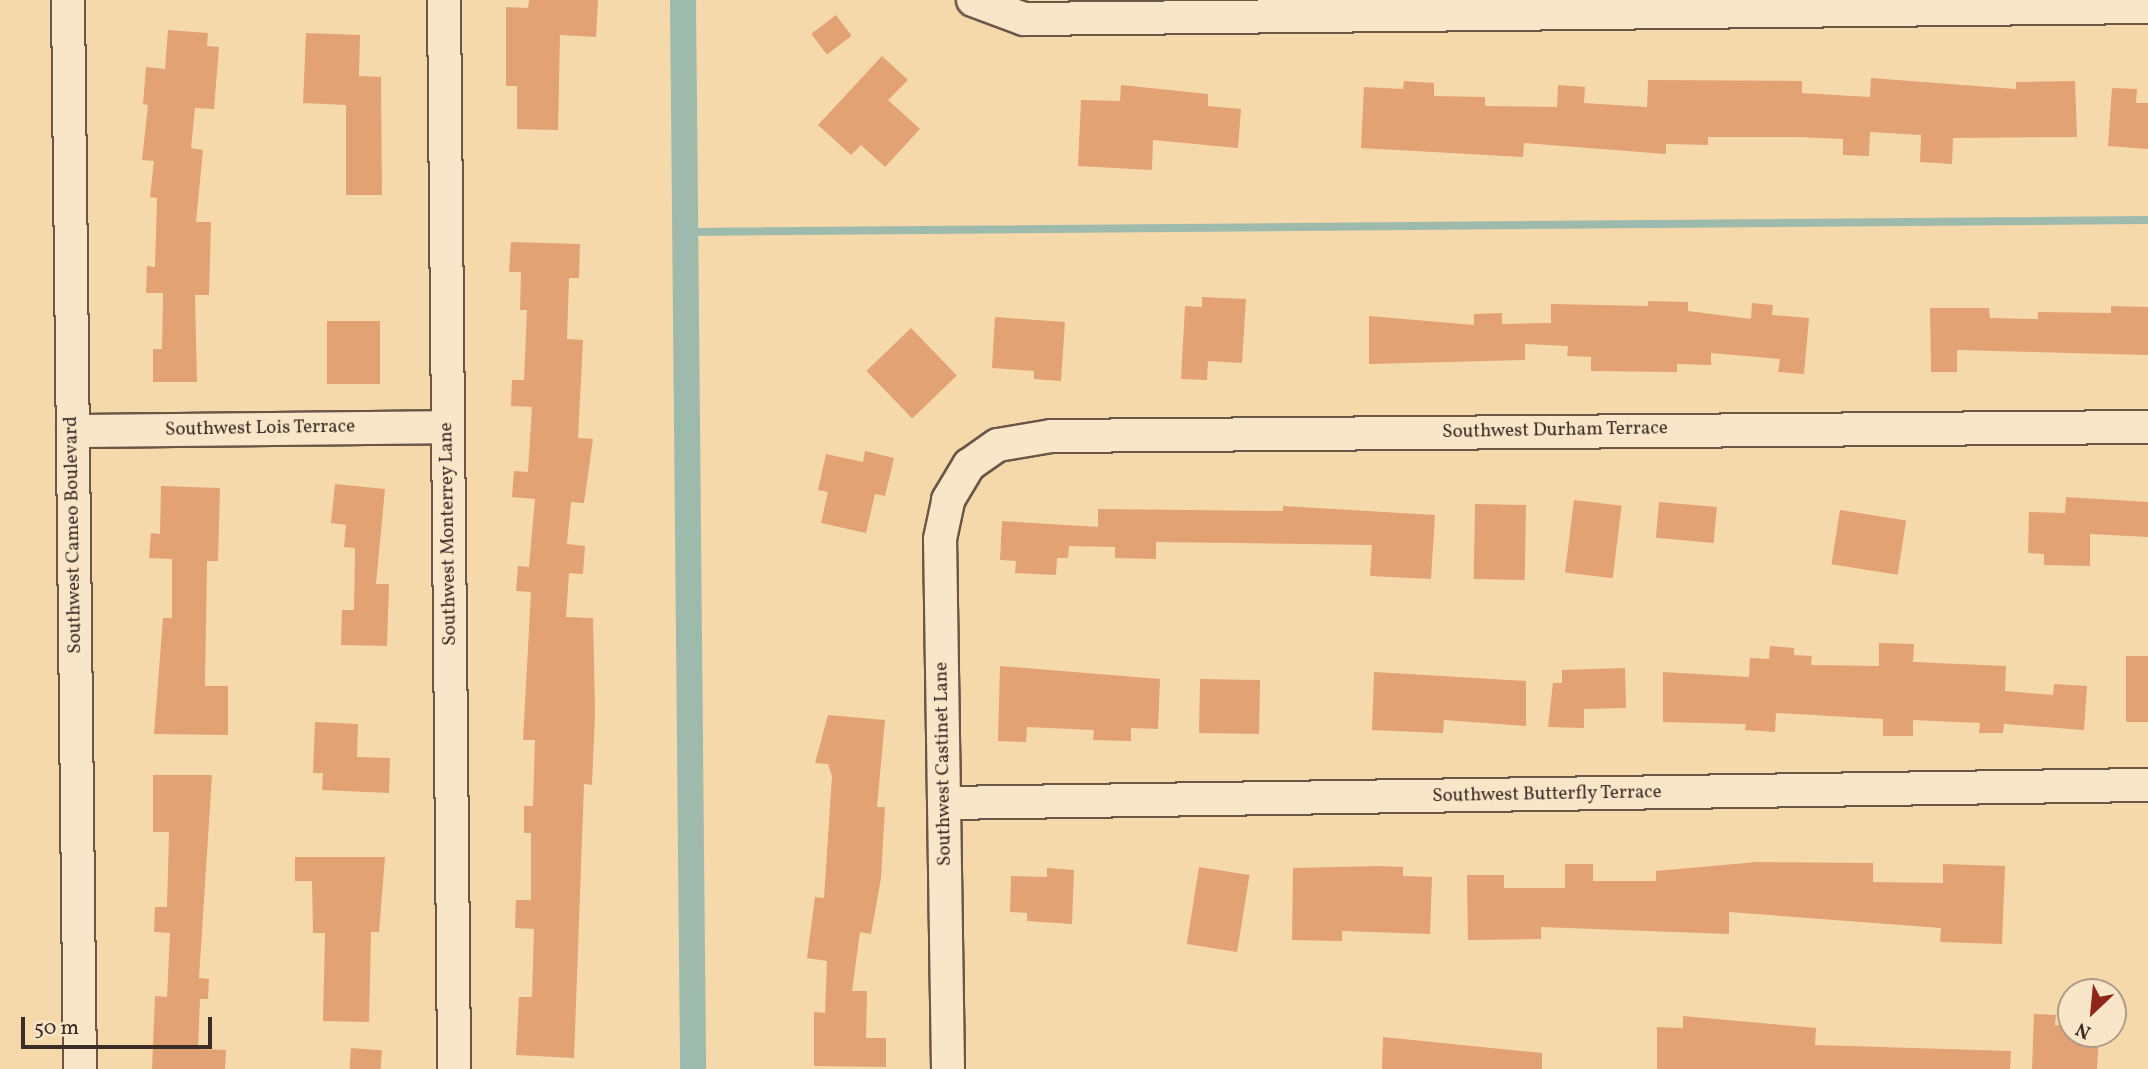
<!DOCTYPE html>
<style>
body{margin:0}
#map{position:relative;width:2148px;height:1069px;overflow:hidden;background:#f6d9ab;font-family:Vollkorn,serif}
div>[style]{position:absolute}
.stream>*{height:8px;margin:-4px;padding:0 4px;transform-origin:4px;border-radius:4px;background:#9dbaad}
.canal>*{height:26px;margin:-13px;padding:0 13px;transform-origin:13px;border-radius:13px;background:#9dbaad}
.building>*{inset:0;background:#e2a274;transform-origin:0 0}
.roads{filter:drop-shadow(2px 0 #6a5748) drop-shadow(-2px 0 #6a5748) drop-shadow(0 2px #6a5748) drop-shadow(0 -2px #6a5748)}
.minor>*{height:32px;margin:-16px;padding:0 16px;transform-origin:16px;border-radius:16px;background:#f9e6c8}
span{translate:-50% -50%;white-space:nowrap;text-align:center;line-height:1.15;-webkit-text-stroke:5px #f9e6c8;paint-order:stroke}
.street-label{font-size:19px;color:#3b2c27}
.north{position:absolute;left:2057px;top:978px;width:70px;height:70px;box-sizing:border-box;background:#f9e6c8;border:2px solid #ad9c88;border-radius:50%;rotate:206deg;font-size:19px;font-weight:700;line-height:28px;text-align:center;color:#3b2c27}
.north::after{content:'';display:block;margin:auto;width:24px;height:32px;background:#8f2418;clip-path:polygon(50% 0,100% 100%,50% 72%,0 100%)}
.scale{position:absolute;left:21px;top:1017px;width:191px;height:32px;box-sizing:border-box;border:4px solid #3b2c27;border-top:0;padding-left:9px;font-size:21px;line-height:24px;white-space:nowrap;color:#3b2c27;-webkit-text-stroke:5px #f9e6c8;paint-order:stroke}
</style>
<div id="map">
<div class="stream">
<div style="left:685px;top:232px;width:1463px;rotate:-0.47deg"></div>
</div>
<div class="canal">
<div style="left:683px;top:0;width:1069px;rotate:89.46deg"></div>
</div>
<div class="building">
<div style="clip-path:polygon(529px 0,598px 0,596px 37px,560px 35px,558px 130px,517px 129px,517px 86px,506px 86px,506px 7px,528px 8px)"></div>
<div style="left:836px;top:15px;width:26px;height:31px;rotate:53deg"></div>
<div style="clip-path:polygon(168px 30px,208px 33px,207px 46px,219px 47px,214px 109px,195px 108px,191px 148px,203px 150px,196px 222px,211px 222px,209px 295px,195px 295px,197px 382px,153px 382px,153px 349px,162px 349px,163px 293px,146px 293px,147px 266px,155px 267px,157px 198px,150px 197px,154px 161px,142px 160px,148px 105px,143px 104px,146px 67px,165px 69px)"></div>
<div style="clip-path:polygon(306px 33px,360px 35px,359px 76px,381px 77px,382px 195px,346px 195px,346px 105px,303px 103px)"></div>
<div style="clip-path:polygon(882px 56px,908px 80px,888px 100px,920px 129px,885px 167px,861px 145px,851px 155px,818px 125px)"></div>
<div style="clip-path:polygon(1871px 78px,2016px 89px,2016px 82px,2075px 81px,2077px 137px,1953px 138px,1952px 164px,1920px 162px,1921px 135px,1870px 132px,1869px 156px,1843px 155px,1843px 139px,1800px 137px,1708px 137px,1708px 145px,1666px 144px,1666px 154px,1524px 143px,1523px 157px,1361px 148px,1364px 87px,1403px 89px,1404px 81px,1434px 83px,1434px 96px,1485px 97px,1485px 106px,1557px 107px,1558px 85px,1585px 87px,1584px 103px,1647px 107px,1648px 80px,1802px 81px,1802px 93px,1870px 97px)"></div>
<div style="clip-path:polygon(1121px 85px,1208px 94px,1208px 106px,1241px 109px,1238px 148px,1153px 140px,1152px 170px,1078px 166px,1081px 100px,1120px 101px)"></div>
<div style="clip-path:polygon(2112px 88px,2137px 89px,2136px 103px,2148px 103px,2148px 149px,2108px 146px)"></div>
<div style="clip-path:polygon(511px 242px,580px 244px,579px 278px,569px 278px,567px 339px,583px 340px,578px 438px,593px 439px,584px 503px,571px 502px,567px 544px,585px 546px,583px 574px,569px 573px,566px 617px,593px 618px,595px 712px,592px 785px,584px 784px,574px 1058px,516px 1055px,519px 997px,532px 997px,534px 929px,515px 928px,516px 900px,531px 900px,531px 833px,524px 833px,524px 806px,533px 806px,535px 740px,523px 740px,531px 592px,516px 591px,518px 566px,529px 567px,535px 499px,512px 497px,514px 471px,528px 472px,532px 407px,511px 406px,512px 380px,524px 380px,527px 310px,520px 310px,521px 272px,509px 272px)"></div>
<div style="clip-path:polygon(1202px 297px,1246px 299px,1242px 363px,1208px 361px,1207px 380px,1181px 379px,1185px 306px,1202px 307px)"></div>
<div style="clip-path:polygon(1648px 301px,1688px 302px,1688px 311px,1751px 319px,1752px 303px,1773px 305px,1772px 315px,1809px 318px,1804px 374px,1778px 372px,1780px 359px,1711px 353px,1711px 365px,1677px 364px,1677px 372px,1591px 371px,1591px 357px,1567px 356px,1568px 346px,1525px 344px,1525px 360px,1369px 364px,1369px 316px,1474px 325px,1474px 314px,1502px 313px,1502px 324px,1551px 323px,1551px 304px,1648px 306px)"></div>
<div style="clip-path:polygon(2111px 306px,2148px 307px,2148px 355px,1957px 350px,1957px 372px,1931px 372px,1930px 308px,1989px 308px,1990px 318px,2038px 319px,2038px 312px,2111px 313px)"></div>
<div style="clip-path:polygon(995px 317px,1065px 322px,1061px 381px,1034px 379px,1034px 371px,992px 368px)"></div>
<div style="left:327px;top:321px;width:53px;height:63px"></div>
<div style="left:911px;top:328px;width:66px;height:62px;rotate:46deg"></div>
<div style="clip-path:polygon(865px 451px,894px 458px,885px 496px,875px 494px,866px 533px,821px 523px,828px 492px,818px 490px,826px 454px,863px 462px)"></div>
<div style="clip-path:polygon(335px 484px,385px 489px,376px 584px,389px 584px,387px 646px,341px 645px,342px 610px,354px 610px,355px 548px,344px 547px,346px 525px,331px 523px)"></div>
<div style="clip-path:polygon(161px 486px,220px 488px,218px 561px,207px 561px,205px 686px,228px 686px,228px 735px,154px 734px,163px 618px,172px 618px,172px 559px,149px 558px,151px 533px,160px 534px)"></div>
<div style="clip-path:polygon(2066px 497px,2148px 502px,2148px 537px,2090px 534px,2090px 566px,2044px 565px,2044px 554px,2028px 553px,2029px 512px,2065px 513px)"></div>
<div style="left:1574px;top:500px;width:48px;height:73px;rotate:7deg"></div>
<div style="left:1659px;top:502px;width:58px;height:36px;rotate:5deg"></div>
<div style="left:1475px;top:504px;width:51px;height:75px;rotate:1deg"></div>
<div style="clip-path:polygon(1283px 506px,1435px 515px,1431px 579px,1370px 576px,1372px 545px,1156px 542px,1156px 559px,1115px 558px,1115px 547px,1069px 546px,1068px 558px,1057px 558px,1056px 575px,1015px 573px,1016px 561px,1000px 560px,1002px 521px,1098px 527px,1098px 509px,1283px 511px)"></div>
<div style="left:1840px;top:510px;width:67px;height:55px;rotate:9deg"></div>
<div style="clip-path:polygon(1879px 643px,1914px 644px,1913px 662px,2006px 666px,2005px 691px,2053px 695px,2054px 684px,2087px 686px,2084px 730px,2004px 724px,2003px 733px,1979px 733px,1980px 723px,1913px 720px,1913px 736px,1883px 736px,1883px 719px,1776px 713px,1775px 732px,1745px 730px,1746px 724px,1663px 722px,1663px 672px,1749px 677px,1750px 658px,1769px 659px,1770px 646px,1794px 648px,1794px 655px,1812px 656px,1811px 665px,1879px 666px)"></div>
<div style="left:2126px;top:656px;width:22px;height:66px"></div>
<div style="clip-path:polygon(1000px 666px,1160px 679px,1158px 729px,1131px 728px,1131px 741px,1093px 740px,1094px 730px,1027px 727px,1026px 742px,998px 741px)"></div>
<div style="clip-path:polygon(1625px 668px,1626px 708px,1584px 709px,1584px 728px,1548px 727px,1553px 683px,1562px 683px,1562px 670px)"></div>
<div style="clip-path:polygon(1374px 672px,1526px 681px,1526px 726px,1444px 720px,1443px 733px,1372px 730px)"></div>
<div style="left:1200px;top:679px;width:60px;height:54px;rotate:1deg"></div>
<div style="clip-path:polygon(828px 715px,885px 720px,877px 807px,885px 807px,881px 878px,871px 934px,860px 932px,852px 991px,867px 991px,866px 1038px,886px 1038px,886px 1067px,814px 1066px,814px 1012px,825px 1013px,827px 961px,807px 958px,815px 897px,824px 898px,832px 776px,828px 764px,815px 763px)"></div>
<div style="clip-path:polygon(315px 722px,358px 724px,357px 757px,390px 758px,389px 793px,322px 790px,323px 773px,313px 773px)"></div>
<div style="clip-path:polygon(153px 775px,212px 775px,199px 978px,209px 979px,208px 999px,200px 999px,198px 1049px,226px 1050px,225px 1069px,152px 1069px,155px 996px,167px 997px,170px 933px,154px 932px,155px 907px,167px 907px,169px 832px,153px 832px)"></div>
<div style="clip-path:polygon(295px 857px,385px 857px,379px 932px,371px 932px,369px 1022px,323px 1021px,325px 933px,313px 933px,312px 881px,295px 881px)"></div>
<div style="clip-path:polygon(1757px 862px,1873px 863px,1873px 882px,1943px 883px,1943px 864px,2005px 866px,2002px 944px,1940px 942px,1941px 928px,1729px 912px,1729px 934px,1541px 927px,1541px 939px,1468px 940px,1467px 875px,1504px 875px,1504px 888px,1565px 888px,1565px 864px,1593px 864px,1593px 881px,1656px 881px,1656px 871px)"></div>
<div style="clip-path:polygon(1378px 866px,1403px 867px,1403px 876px,1432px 877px,1430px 934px,1342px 931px,1342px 941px,1292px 940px,1293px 868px)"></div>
<div style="left:1199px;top:867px;width:51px;height:78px;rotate:9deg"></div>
<div style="clip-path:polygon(1047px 868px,1074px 870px,1072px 924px,1027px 921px,1027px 913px,1010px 912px,1011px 876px,1047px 877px)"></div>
<div style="clip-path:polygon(2034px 1014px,2056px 1015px,2055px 1025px,2071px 1026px,2071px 1034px,2099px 1034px,2097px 1069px,2032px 1069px)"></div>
<div style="clip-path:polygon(1683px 1016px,1816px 1028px,1815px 1045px,2011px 1051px,2010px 1069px,1657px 1069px,1657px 1027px,1683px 1028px)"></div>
<div style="clip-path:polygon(1383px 1037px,1542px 1053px,1542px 1069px,1382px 1069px)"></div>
<div style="left:351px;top:1048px;width:31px;height:21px;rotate:4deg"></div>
</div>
<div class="roads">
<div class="minor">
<div style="left:68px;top:0;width:1069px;rotate:89.36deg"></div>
<div style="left:444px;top:0;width:1069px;rotate:89.46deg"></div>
<div style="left:973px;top:0;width:54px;rotate:20.4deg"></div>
<div style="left:1024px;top:19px;width:1124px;rotate:-0.61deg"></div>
<div style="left:73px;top:431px;width:375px;rotate:-0.6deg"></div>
<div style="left:945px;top:803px;width:1203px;rotate:-0.86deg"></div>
<div style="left:948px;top:1069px;width:530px;rotate:-90.86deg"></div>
<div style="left:940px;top:539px;width:40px;rotate:-78deg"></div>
<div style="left:948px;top:500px;width:41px;rotate:-59deg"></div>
<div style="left:969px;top:465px;width:35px;rotate:-35deg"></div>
<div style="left:998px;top:445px;width:54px;rotate:-9.6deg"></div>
<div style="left:1051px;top:436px;width:1097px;rotate:-0.47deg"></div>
</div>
</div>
<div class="street-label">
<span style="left:260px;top:429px;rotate:-1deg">Southwest Lois Terrace</span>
<span style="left:1555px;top:431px;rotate:-1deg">Southwest Durham Terrace</span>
<span style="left:449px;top:534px;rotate:-91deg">Southwest Monterrey Lane</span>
<span style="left:74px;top:535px;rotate:-91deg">Southwest Cameo Boulevard</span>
<span style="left:944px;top:764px;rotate:-91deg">Southwest Castinet Lane</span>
<span style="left:1547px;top:795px;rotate:-1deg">Southwest Butterfly Terrace</span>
</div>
<div class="north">N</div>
<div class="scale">50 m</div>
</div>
